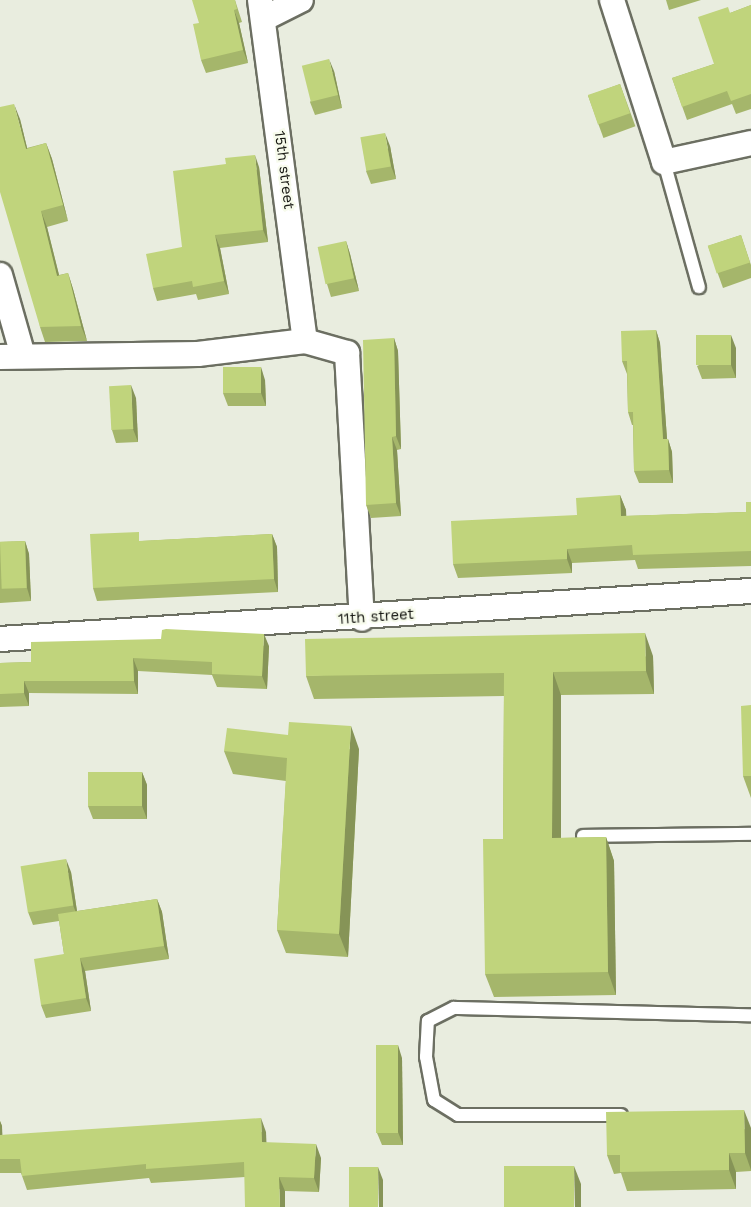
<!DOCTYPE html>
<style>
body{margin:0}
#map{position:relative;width:751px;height:1207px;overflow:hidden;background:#e9eddf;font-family:"Work Sans",sans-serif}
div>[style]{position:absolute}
.roads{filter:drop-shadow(2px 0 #6c6f62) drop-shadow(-2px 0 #6c6f62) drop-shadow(0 2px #6c6f62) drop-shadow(0 -2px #6c6f62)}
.lane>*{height:12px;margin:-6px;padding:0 6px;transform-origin:6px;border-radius:6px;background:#fff}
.street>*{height:24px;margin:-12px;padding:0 12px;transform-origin:12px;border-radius:12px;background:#fff}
.wall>*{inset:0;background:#a5b66b;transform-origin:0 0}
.shaded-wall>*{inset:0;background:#869457}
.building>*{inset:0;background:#c0d47c;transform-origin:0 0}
span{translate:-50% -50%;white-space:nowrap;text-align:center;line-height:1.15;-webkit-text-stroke:4.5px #f7fbec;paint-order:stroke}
.street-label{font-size:15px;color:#171813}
</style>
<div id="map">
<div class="roads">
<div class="lane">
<div style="left:664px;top:162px;width:130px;rotate:74.4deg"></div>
<div style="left:583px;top:836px;width:168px;rotate:-0.7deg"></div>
<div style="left:621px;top:1115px;width:163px;rotate:180deg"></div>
<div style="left:458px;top:1115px;width:28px;rotate:-148deg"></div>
<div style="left:434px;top:1100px;width:44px;rotate:-100.5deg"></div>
<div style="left:426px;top:1057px;width:36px;rotate:-87deg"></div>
<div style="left:428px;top:1021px;width:29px;rotate:-27deg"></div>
<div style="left:454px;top:1008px;width:297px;rotate:1.4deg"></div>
</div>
<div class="street">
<div style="left:260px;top:0;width:344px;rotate:82.5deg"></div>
<div style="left:612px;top:0;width:170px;rotate:72.2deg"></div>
<div style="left:664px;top:162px;width:89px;rotate:-12.3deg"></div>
<div style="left:265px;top:18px;width:40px;rotate:-26.6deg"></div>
<div style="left:0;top:275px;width:84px;rotate:74.1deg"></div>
<div style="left:0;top:357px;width:198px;rotate:-0.9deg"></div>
<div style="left:198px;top:354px;width:108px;rotate:-6.9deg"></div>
<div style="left:305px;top:341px;width:44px;rotate:15.9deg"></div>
<div style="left:347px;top:353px;width:266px;rotate:86.8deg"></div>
<div style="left:0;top:639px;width:753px;rotate:-3.66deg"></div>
</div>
</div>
<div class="wall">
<div style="clip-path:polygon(235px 0,242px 22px,239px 23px,248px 63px,206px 73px,201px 60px,199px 23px)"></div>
<div style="clip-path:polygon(666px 0,701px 0,669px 10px)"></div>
<div style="clip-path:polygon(751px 5px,751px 109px,736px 114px,732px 104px,687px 120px,672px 78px,714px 64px,730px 13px)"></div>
<div style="clip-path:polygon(334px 71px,342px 108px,315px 115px,310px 102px)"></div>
<div style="left:620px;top:84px;width:45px;height:34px;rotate:70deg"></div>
<div style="clip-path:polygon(20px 119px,27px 148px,46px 143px,52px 159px,68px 221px,47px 227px,59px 275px,68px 273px,73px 289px,87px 341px,45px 342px,40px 327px)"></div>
<div style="clip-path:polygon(390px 146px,396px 179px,371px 184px,366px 171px)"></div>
<div style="clip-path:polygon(259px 167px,268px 242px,220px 248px,229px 294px,198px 300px,196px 294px,157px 301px,153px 288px,182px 247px)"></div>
<div style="clip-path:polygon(741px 235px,751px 265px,751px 278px,723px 288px,708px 246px)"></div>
<div style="clip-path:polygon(346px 241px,350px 254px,359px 291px,331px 297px,327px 284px)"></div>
<div style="clip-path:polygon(656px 330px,660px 343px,667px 439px,668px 439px,672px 452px,673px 483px,639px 483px,634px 471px,633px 425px,632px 425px,628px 412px,627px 374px,622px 361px)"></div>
<div style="clip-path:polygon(394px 338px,398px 351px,401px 449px,397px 450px,401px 516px,371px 518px,366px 505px)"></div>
<div style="clip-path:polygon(736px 348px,736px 378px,702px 379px,697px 366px)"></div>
<div style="clip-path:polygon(265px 380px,266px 406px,228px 406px,223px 393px)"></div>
<div style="clip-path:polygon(136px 398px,138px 442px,116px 443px,112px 430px)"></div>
<div style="clip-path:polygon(620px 495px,626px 510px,626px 516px,746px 512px,751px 502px,751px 566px,638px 569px,635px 560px,572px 563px,572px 573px,458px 578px,453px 564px,577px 515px)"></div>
<div style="clip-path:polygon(272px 534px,277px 547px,278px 592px,97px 601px,93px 588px,142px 541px)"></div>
<div style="clip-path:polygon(25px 541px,29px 554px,31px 601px,0 603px,0 542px)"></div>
<div style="clip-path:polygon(161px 639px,269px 646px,267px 689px,217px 687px,212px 675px,138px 671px,138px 694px,29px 693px,29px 706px,0 707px,0 663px,31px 662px)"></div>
<div style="clip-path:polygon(653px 656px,654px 694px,561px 695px,561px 838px,606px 837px,614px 861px,616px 995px,494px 997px,485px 974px,503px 839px,504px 696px,314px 699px,306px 676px)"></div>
<div style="clip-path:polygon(751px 705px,751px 798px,743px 776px)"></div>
<div style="clip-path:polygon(359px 749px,348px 957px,286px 953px,277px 930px,286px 781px,233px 774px,224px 751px)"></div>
<div style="clip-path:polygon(142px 772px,147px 785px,147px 819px,93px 819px,88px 806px)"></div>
<div style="clip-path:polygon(71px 872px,77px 911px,157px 899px,162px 912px,169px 959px,85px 971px,91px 1011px,46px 1018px,41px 1005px,64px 954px,59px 921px,33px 925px,28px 912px)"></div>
<div style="clip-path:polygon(402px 1058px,403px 1145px,382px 1145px,377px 1133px)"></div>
<div style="clip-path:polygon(0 1121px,2px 1126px,2px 1135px,266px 1132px,266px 1143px,321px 1158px,319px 1192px,285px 1191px,245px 1177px,151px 1183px,149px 1178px,27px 1190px,21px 1173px,0 1173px)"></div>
<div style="clip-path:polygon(751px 1128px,751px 1171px,736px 1172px,736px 1189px,627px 1191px,621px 1173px,614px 1174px,607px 1155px)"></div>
</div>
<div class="shaded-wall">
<div style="clip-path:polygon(234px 10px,239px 23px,248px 63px,243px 50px)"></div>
<div style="clip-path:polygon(329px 59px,334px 71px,342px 108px,338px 95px)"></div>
<div style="clip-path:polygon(14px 104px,20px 119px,31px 164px,26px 149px)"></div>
<div style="clip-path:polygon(385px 133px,390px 146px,396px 179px,391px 166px)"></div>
<div style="clip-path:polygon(46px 143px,52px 159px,68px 221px,63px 205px)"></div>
<div style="clip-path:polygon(255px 155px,259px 167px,268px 242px,263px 230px)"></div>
<div style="clip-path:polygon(41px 211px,47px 227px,63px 291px,57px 276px)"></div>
<div style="clip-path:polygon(215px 235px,220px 248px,229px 294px,224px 281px)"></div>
<div style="clip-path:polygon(346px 241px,350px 254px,359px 291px,354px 278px)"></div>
<div style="clip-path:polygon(68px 273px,73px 289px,87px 341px,81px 326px)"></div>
<div style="clip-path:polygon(656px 330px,660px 343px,668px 452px,663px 439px)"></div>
<div style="clip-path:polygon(731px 335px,736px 348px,736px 378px,731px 365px)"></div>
<div style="clip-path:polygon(394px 338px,398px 351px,401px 449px,396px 436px)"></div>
<div style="clip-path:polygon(261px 367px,265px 380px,266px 406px,261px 393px)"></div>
<div style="clip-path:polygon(131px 385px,136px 398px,138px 442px,133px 429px)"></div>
<div style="clip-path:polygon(392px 437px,397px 450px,401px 516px,396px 503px)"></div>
<div style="clip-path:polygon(668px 439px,672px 452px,673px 483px,669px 470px)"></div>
<div style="clip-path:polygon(620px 495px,626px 510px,627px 530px,621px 516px)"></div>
<div style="clip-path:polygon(272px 534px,277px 547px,278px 592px,274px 579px)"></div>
<div style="clip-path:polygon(25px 541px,29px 554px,31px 601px,27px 588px)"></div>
<div style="clip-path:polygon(567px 549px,572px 563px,572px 573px,567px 559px)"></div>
<div style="clip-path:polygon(645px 633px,653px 656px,654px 694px,646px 671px)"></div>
<div style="clip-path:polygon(264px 634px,269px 646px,267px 689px,262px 676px)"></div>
<div style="clip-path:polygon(133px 658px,138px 671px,138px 694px,134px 681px)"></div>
<div style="clip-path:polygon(553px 672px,561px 695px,561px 861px,552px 838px)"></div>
<div style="clip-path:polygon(24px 681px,29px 693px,29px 706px,24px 693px)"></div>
<div style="clip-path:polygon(351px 726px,359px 749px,348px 957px,339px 934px)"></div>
<div style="clip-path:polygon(142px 772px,147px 785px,147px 819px,142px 806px)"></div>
<div style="clip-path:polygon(606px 837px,614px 861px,616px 995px,608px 972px)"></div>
<div style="clip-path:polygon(66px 859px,71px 872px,78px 918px,73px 905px)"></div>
<div style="clip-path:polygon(157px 899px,162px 912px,169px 959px,164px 946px)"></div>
<div style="clip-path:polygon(80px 958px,85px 971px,91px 1011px,86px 998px)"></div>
<div style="clip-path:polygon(398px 1045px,402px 1058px,403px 1145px,398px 1132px)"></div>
<div style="clip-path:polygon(744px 1110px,751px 1128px,751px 1170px,745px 1153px)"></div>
<div style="clip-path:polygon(261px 1118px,266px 1132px,267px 1156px,262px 1142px)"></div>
<div style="clip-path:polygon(0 1121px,2px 1126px,3px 1149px,0 1141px)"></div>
<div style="clip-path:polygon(316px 1144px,321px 1158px,319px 1192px,314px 1178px)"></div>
<div style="clip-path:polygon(729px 1153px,736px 1172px,736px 1189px,729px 1170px)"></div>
<div style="clip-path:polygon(574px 1166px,581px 1184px,581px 1207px,575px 1207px)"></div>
<div style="clip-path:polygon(378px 1167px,383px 1180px,383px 1207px,379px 1207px)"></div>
<div style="clip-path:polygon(279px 1177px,285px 1191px,285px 1207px,280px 1207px)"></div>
</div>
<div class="building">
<div style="clip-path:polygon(192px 0,235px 0,237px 9px,234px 10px,243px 50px,201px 60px,193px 24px,199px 23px)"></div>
<div style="clip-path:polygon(751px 5px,751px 94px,731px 101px,727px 91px,682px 107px,672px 78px,714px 64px,698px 17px,728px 7px,730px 13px)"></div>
<div style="left:329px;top:59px;width:37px;height:28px;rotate:76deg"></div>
<div style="left:620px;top:84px;width:31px;height:34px;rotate:71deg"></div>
<div style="clip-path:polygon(14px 104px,26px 149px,46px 143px,63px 205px,41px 211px,57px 276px,68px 273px,81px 326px,40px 327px,0 192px,0 107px)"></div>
<div style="left:385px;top:133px;width:34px;height:25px;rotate:80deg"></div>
<div style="clip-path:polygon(255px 155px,263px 230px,215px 235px,224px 281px,193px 287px,192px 281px,153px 288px,146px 254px,182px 247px,173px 171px,226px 164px,225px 158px)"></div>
<div style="left:741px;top:235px;width:29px;height:35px;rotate:72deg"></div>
<div style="left:346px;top:241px;width:38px;height:29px;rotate:78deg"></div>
<div style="clip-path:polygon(656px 330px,663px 439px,668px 439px,669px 470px,634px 471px,633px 412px,628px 412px,627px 361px,622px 361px,621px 331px)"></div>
<div style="left:731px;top:335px;width:30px;height:35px;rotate:90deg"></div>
<div style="clip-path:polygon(394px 338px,396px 436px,392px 437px,396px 503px,366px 505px,363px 340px)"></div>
<div style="left:223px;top:367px;width:38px;height:26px"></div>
<div style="left:131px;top:385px;width:44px;height:22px;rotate:87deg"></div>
<div style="clip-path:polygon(620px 495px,621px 516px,746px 512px,746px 502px,751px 502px,751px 551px,633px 555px,632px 545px,567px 549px,567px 559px,453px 564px,451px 521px,577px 515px,576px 498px)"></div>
<div style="clip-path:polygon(139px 532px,139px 541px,272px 534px,274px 579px,93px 588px,90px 534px)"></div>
<div style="left:25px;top:541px;width:47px;height:25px;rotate:88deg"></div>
<div style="clip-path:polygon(166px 629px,264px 634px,262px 676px,212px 674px,212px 662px,133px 658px,134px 681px,24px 681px,24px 693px,0 694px,0 663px,31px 662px,31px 642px,161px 639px,162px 630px)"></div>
<div style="clip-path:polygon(645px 633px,646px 671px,553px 672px,552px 838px,606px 837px,608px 972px,485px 974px,483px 839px,503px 839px,504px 673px,306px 676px,305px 639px)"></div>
<div style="clip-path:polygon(751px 705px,751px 776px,743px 776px,741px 706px)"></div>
<div style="clip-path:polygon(289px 722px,351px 726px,339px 934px,277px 930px,287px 758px,224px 751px,227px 728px,288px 735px)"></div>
<div style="left:88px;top:772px;width:54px;height:34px"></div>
<div style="left:66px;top:859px;width:47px;height:46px;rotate:81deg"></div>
<div style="clip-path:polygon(157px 899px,164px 946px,80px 958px,86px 998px,41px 1005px,34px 959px,64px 954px,58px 914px)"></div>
<div style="left:376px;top:1045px;width:22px;height:88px"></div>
<div style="clip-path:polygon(744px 1110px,745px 1153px,729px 1153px,729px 1170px,620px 1172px,620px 1155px,607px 1155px,606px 1112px)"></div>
<div style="clip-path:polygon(261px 1118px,262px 1142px,316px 1144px,314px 1178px,279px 1177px,280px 1207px,245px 1207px,244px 1162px,146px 1169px,146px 1164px,22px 1176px,20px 1159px,0 1159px,0 1135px)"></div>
<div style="left:504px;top:1166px;width:70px;height:41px"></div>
<div style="left:349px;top:1167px;width:29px;height:40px"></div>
</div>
<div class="street-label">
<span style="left:284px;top:170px;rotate:83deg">15th street</span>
<span style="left:376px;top:617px;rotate:-4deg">11th street</span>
</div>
</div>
